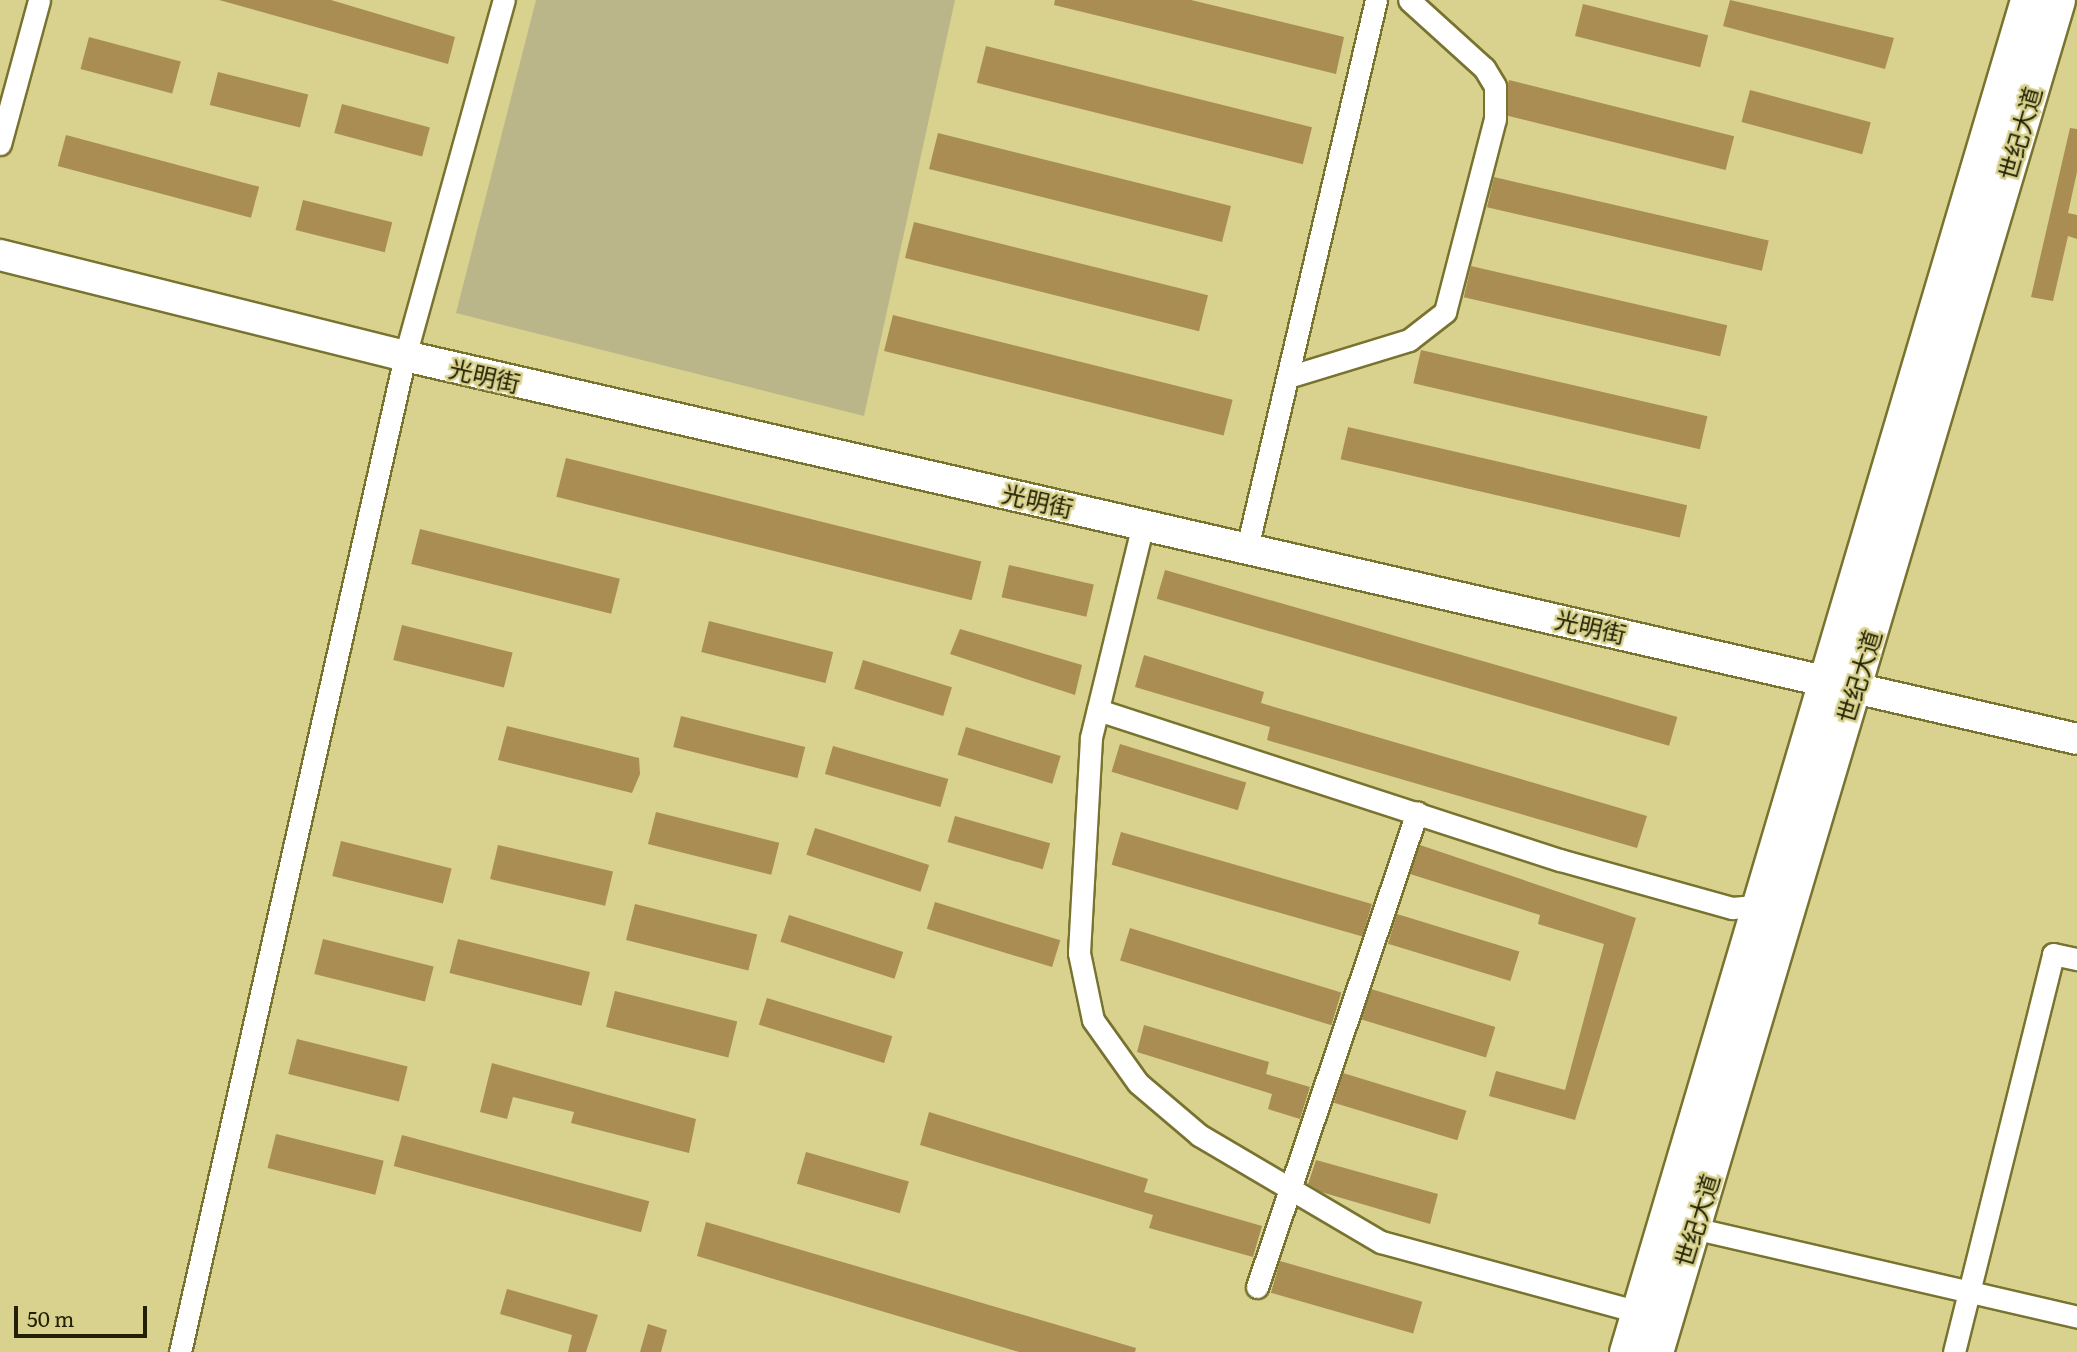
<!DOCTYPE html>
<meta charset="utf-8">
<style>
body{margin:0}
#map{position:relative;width:2077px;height:1352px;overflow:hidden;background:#d8d28e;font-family:Literata,"Noto Sans SC",serif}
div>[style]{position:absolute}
.green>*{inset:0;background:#bab68a}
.building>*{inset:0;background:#aa8d53;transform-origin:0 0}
.roads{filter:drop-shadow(2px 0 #797330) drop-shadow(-2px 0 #797330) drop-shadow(0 2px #797330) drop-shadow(0 -2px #797330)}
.street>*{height:21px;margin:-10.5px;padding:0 10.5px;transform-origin:10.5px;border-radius:10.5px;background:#fff}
.secondary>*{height:30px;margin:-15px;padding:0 15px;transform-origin:15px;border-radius:15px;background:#fff}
.primary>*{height:33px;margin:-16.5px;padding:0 16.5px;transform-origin:16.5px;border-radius:16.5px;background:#fff}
span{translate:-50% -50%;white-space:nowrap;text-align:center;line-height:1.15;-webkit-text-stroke:5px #d8d28e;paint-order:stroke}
.street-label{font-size:24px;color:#222004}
.scale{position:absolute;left:14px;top:1306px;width:133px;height:32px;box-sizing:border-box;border:4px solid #222004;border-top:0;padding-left:9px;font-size:21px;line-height:24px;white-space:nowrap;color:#222004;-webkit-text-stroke:5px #d8d28e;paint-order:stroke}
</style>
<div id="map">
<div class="green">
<div style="clip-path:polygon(536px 0,955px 0,864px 416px,456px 313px)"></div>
</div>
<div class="building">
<div style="clip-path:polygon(219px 0,331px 0,455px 37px,448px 64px)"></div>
<div style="clip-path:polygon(1055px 0,1191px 0,1344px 37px,1336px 74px,1054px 5px)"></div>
<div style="clip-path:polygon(1730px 0,1894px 38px,1885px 69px,1723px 26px)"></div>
<div style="left:1583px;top:4px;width:129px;height:33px;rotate:14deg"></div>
<div style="left:89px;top:37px;width:95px;height:33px;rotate:15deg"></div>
<div style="left:986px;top:46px;width:336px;height:38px;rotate:14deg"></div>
<div style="left:218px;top:72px;width:93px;height:34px;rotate:14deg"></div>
<div style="left:1509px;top:80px;width:232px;height:35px;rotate:14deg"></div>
<div style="left:1750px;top:90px;width:125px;height:33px;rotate:15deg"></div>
<div style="left:342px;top:104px;width:91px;height:30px;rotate:15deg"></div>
<div style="clip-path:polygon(2070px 128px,2077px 129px,2077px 172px,2068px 213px,2077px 215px,2077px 239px,2068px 236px,2053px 301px,2031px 297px)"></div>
<div style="left:938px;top:133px;width:302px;height:37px;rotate:14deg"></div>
<div style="left:66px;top:135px;width:200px;height:32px;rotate:15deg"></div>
<div style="left:1494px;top:177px;width:282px;height:31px;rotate:13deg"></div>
<div style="left:303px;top:200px;width:92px;height:31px;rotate:14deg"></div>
<div style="left:914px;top:222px;width:303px;height:37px;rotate:14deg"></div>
<div style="left:1471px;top:266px;width:263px;height:32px;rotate:13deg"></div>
<div style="left:893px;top:315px;width:350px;height:37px;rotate:14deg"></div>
<div style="left:1421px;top:350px;width:294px;height:34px;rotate:13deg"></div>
<div style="left:1348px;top:427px;width:348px;height:33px;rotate:13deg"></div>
<div style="left:566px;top:458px;width:428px;height:40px;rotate:14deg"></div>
<div style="left:420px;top:529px;width:206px;height:36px;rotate:14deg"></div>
<div style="left:1009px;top:565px;width:87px;height:33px;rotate:13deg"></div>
<div style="left:1165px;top:570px;width:533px;height:30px;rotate:16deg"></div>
<div style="left:709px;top:621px;width:128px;height:32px;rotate:14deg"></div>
<div style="left:402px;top:625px;width:114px;height:36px;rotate:14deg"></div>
<div style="clip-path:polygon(960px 629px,1082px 665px,1075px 695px,950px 654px)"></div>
<div style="clip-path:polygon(1144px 655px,1264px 692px,1261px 703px,1647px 816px,1637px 848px,1267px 740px,1270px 727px,1135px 687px)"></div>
<div style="left:863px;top:660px;width:93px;height:30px;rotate:17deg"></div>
<div style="left:681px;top:716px;width:128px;height:32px;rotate:14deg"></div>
<div style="clip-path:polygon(507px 726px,639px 758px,640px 774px,632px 793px,498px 760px)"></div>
<div style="left:966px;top:727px;width:99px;height:29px;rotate:17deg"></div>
<div style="left:1120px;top:744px;width:132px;height:29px;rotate:17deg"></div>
<div style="left:833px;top:746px;width:120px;height:29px;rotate:16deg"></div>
<div style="left:656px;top:812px;width:127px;height:33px;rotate:14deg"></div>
<div style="left:955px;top:816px;width:99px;height:27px;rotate:16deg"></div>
<div style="left:815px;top:828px;width:120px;height:28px;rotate:18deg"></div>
<div style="left:1121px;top:832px;width:261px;height:34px;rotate:16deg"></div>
<div style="left:341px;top:841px;width:114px;height:36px;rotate:14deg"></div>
<div style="left:498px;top:845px;width:118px;height:35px;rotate:13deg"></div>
<div style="clip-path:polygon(1420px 845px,1636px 918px,1575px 1120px,1489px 1096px,1496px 1071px,1565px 1090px,1604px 944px,1538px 924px,1540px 915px,1410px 874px)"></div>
<div style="left:935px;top:902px;width:131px;height:28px;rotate:17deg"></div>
<div style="left:635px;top:904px;width:126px;height:37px;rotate:14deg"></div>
<div style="left:1397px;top:914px;width:128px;height:31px;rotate:17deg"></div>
<div style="left:789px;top:915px;width:120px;height:28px;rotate:18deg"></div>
<div style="left:1130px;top:928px;width:221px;height:34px;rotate:17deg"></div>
<div style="left:323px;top:939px;width:114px;height:36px;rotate:14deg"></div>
<div style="left:458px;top:939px;width:136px;height:35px;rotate:14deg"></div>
<div style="left:1371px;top:989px;width:130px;height:32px;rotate:17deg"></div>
<div style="left:615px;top:991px;width:126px;height:37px;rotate:14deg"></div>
<div style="left:767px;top:998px;width:131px;height:28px;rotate:17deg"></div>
<div style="clip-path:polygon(1144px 1025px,1269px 1062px,1266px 1074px,1310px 1087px,1300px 1119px,1268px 1109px,1272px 1094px,1137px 1052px)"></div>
<div style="left:297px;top:1039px;width:114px;height:36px;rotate:14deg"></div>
<div style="clip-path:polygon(492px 1063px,696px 1119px,689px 1153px,571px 1123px,574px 1112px,513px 1097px,507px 1119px,480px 1112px)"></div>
<div style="left:1343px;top:1073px;width:129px;height:31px;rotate:17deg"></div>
<div style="clip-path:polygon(929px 1112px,1148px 1179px,1144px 1192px,1262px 1226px,1253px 1257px,1149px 1228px,1153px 1215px,920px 1145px)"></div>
<div style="left:276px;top:1134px;width:111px;height:35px;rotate:14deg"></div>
<div style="left:402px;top:1135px;width:256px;height:32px;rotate:15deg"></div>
<div style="left:806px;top:1152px;width:107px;height:33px;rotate:16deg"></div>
<div style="clip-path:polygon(1316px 1160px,1438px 1194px,1430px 1224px,1321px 1192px,1308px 1184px)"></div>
<div style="clip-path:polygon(706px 1222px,1136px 1348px,1135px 1352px,1019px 1352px,814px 1291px,697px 1256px)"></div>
<div style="left:1280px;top:1261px;width:148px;height:33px;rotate:16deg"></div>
<div style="clip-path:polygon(507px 1289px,598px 1315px,586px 1352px,568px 1352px,572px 1335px,500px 1314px)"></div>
<div style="clip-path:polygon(648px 1324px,667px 1330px,661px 1352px,640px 1352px)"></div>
</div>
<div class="roads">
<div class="street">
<div style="left:0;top:144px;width:149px;rotate:-74.8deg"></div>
<div style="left:1288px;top:377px;width:127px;rotate:-17deg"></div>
<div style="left:1409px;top:340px;width:46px;rotate:-37.9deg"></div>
<div style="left:1445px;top:312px;width:199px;rotate:-75.5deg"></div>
<div style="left:1495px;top:119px;width:33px;rotate:-90deg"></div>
<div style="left:1495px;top:86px;width:21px;rotate:-121deg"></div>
<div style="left:1484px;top:68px;width:101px;rotate:-137.8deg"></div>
<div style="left:1143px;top:524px;width:220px;rotate:103.7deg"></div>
<div style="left:1091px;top:738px;width:215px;rotate:93.2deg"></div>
<div style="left:1079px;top:953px;width:68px;rotate:78.2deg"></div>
<div style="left:1093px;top:1020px;width:77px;rotate:54.5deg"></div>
<div style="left:1138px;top:1083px;width:80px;rotate:40.4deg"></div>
<div style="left:1199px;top:1135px;width:211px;rotate:30.5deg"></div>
<div style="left:1381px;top:1242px;width:266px;rotate:15.2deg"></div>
<div style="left:1247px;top:548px;width:563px;rotate:-76.75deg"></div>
<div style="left:1098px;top:710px;width:486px;rotate:18deg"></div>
<div style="left:1560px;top:860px;width:179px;rotate:15.6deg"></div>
<div style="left:1732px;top:908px;width:34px;rotate:-5deg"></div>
<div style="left:1693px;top:1228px;width:394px;rotate:13deg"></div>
<div style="left:1257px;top:1287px;width:501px;rotate:-71.38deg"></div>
<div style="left:180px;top:1352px;width:1021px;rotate:-77.27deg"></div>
<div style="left:405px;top:356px;width:370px;rotate:-74.5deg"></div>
<div style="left:1954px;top:1352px;width:410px;rotate:-76deg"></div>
<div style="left:2053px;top:954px;width:25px;rotate:12deg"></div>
</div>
<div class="secondary">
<div style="left:0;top:255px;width:417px;rotate:14deg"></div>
<div style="left:405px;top:356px;width:1715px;rotate:12.9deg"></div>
</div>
<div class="primary">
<div style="left:1626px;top:1352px;width:1410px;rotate:-73.48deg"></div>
<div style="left:1656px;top:1352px;width:1410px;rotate:-73.44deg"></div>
</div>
</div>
<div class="street-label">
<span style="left:2019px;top:133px;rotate:-74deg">世纪大道</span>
<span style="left:485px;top:375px;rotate:13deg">光明街</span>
<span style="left:1038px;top:500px;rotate:13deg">光明街</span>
<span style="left:1591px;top:626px;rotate:13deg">光明街</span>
<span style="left:1858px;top:676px;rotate:-73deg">世纪大道</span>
<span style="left:1696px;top:1220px;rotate:-73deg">世纪大道</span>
</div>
<div class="scale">50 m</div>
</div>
